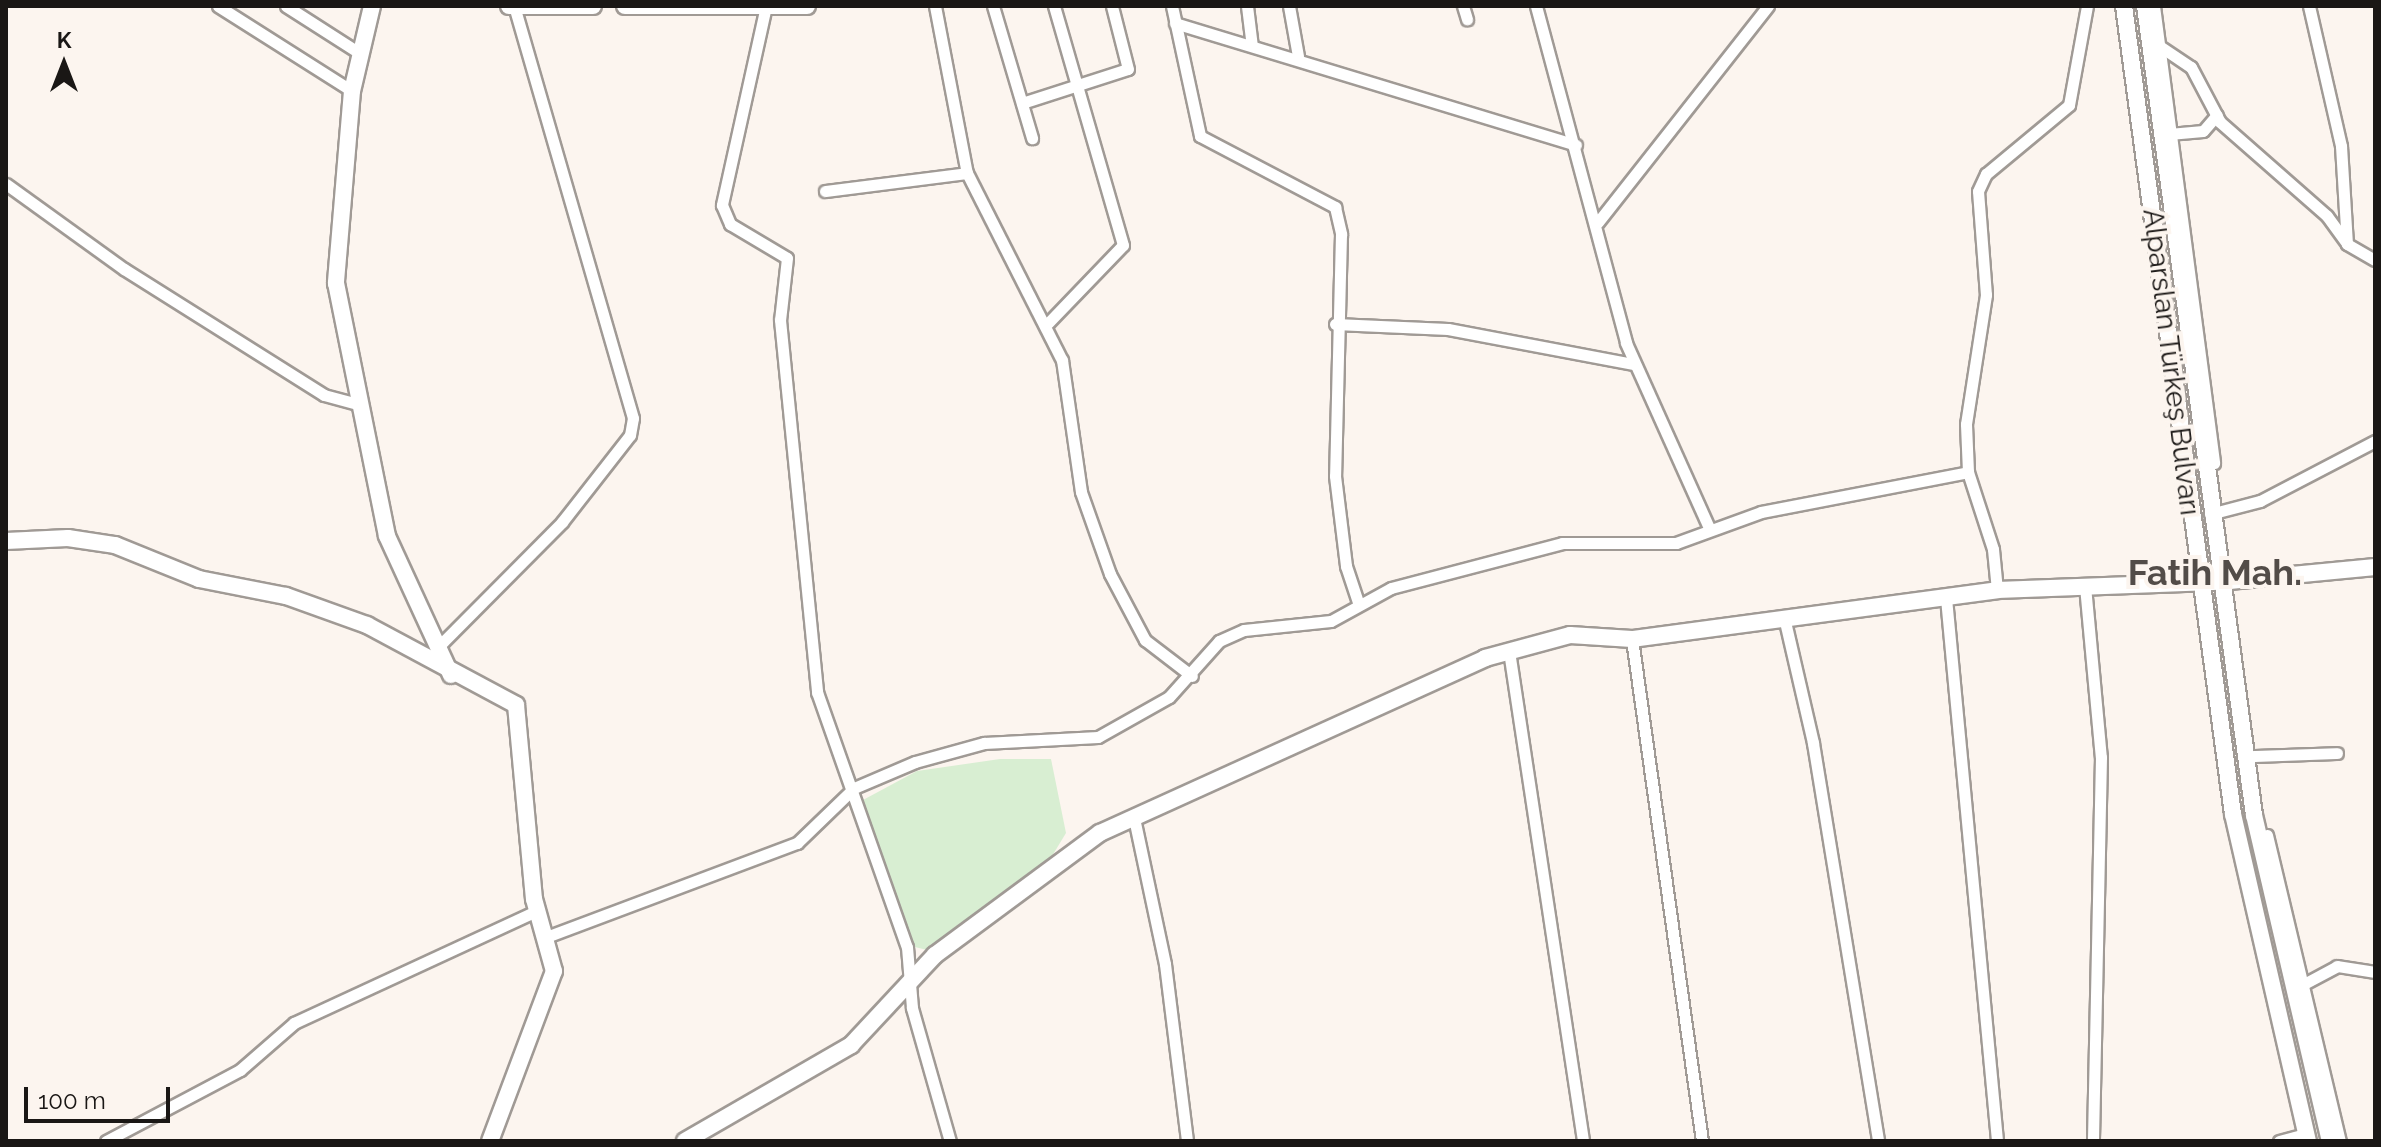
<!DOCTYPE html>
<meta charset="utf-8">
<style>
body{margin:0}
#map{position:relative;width:2381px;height:1147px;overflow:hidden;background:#fcf5ef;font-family:Raleway,sans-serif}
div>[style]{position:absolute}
.green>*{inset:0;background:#d8eed2}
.roads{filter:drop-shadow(2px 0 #a09a95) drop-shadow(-2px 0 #a09a95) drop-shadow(0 2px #a09a95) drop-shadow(0 -2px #a09a95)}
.street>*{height:11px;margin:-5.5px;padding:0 5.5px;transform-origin:5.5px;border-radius:5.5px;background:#fff}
.secondary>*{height:16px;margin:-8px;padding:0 8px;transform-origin:8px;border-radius:8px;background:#fff}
span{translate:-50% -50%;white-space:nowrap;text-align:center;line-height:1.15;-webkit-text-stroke:8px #fcf5ef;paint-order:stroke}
.street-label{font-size:28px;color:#1a1715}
.district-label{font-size:36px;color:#524c48;font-weight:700}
.frame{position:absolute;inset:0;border:8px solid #1a1715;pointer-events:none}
.north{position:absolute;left:24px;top:24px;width:80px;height:80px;-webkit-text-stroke:6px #fcf5ef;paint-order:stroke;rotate:0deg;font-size:22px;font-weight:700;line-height:32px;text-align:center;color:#1a1715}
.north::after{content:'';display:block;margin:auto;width:28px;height:36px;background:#1a1715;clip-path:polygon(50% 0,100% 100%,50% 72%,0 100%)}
.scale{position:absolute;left:24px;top:1087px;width:146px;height:36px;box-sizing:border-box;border:4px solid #1a1715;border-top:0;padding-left:10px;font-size:24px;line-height:28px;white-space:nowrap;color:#1a1715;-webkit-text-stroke:6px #fcf5ef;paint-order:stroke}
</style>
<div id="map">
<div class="green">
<div style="clip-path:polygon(1000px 759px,1051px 759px,1066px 833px,1046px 866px,927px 950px,915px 947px,863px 800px,917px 771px)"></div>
</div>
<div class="roads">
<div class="street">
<div style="left:218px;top:6px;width:159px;rotate:32.4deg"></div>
<div style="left:286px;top:6px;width:85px;rotate:32.6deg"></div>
<div style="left:766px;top:6px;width:204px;rotate:102.5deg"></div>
<div style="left:722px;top:205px;width:21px;rotate:67deg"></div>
<div style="left:730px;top:224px;width:66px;rotate:30.8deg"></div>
<div style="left:787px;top:258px;width:62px;rotate:96.4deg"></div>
<div style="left:780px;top:320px;width:374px;rotate:84.3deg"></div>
<div style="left:817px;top:692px;width:270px;rotate:70.6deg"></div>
<div style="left:907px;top:947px;width:61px;rotate:85.3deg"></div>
<div style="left:912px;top:1008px;width:138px;rotate:74.1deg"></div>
<div style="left:935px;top:6px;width:170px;rotate:79.2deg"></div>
<div style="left:967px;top:173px;width:210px;rotate:63.1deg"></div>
<div style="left:1062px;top:360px;width:133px;rotate:81.8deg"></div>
<div style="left:1081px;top:492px;width:87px;rotate:70.5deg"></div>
<div style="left:1110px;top:574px;width:75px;rotate:62.1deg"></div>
<div style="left:1145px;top:640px;width:59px;rotate:37.5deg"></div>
<div style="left:993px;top:6px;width:138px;rotate:73.5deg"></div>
<div style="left:1172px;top:6px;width:133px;rotate:77.8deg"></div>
<div style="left:1200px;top:136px;width:153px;rotate:27.7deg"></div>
<div style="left:1335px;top:207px;width:28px;rotate:77deg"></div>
<div style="left:1341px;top:234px;width:242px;rotate:91.4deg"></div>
<div style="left:1335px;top:476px;width:91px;rotate:83deg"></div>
<div style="left:1346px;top:566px;width:41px;rotate:71.6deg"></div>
<div style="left:1247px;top:6px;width:38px;rotate:83deg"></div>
<div style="left:1289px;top:6px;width:51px;rotate:79.8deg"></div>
<div style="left:1463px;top:6px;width:14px;rotate:73deg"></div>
<div style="left:1536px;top:6px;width:349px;rotate:75deg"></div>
<div style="left:1626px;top:343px;width:203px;rotate:65.8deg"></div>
<div style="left:2154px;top:6px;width:461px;rotate:82.5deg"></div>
<div style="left:2309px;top:6px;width:144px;rotate:77.1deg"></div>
<div style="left:2341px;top:146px;width:98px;rotate:86.5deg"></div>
<div style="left:1175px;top:23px;width:419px;rotate:16.9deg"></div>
<div style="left:2161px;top:47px;width:36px;rotate:34deg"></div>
<div style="left:2191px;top:67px;width:62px;rotate:62.2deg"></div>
<div style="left:2220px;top:122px;width:142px;rotate:41.3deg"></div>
<div style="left:2327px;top:216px;width:34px;rotate:54deg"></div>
<div style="left:2347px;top:244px;width:32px;rotate:30deg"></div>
<div style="left:1022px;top:103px;width:111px;rotate:-17.8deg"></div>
<div style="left:1128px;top:69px;width:65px;rotate:-104.3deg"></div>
<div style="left:2169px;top:134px;width:34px;rotate:-5deg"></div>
<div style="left:2203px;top:131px;width:21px;rotate:-49deg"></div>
<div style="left:6px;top:184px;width:145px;rotate:35.8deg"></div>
<div style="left:124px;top:269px;width:236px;rotate:32.2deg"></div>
<div style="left:324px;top:395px;width:38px;rotate:15deg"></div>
<div style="left:825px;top:191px;width:143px;rotate:-7.2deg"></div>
<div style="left:1598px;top:222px;width:275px;rotate:-51.8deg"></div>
<div style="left:1048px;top:323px;width:108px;rotate:-46.1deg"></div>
<div style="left:1123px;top:245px;width:249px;rotate:-106.1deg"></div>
<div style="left:1335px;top:324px;width:113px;rotate:2.5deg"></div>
<div style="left:1448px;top:329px;width:189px;rotate:10.7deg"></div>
<div style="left:2210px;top:514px;width:52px;rotate:-14.6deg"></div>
<div style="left:2260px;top:501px;width:130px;rotate:-27.6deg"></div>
<div style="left:2085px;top:586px;width:172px;rotate:84.7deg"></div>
<div style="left:2101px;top:757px;width:384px;rotate:91.2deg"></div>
<div style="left:1997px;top:590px;width:41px;rotate:-95.6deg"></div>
<div style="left:1993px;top:549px;width:81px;rotate:-108deg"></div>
<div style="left:1968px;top:472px;width:48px;rotate:-92.4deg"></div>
<div style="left:1966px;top:424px;width:131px;rotate:-81.2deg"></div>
<div style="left:1986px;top:295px;width:104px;rotate:-94.4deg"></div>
<div style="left:1978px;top:191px;width:19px;rotate:-65deg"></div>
<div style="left:1986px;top:174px;width:108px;rotate:-39.7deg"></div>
<div style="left:2069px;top:105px;width:101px;rotate:-79.7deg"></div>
<div style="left:1946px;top:598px;width:545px;rotate:84.63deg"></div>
<div style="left:1784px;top:617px;width:129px;rotate:77deg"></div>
<div style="left:1813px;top:743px;width:403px;rotate:80.7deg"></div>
<div style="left:1632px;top:639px;width:507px;rotate:82.06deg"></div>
<div style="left:440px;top:645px;width:173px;rotate:-45.2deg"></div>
<div style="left:562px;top:522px;width:110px;rotate:-52deg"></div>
<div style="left:630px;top:435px;width:17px;rotate:-80deg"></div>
<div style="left:633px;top:418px;width:427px;rotate:-106.1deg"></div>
<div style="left:1509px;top:651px;width:496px;rotate:81.4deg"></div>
<div style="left:2253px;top:756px;width:84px;rotate:-2deg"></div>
<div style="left:1134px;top:818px;width:149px;rotate:78deg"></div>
<div style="left:1165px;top:964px;width:178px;rotate:82.9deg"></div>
<div style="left:2267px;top:835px;width:315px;rotate:76.6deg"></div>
<div style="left:549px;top:936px;width:265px;rotate:-20.6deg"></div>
<div style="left:797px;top:843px;width:79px;rotate:-44deg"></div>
<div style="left:854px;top:788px;width:66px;rotate:-23.1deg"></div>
<div style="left:915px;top:762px;width:72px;rotate:-15.4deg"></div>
<div style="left:984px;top:743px;width:114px;rotate:-3deg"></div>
<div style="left:1098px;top:737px;width:81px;rotate:-29.4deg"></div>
<div style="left:1169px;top:697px;width:75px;rotate:-48.2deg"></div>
<div style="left:1219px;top:641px;width:27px;rotate:-24deg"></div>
<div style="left:1244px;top:630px;width:87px;rotate:-5.9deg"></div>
<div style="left:1331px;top:621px;width:68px;rotate:-28.8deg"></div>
<div style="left:1391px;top:588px;width:177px;rotate:-14.7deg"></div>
<div style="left:1562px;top:543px;width:114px"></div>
<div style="left:1676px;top:543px;width:90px;rotate:-20deg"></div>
<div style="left:1761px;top:512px;width:211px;rotate:-10.9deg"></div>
<div style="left:2302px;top:985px;width:40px;rotate:-28deg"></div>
<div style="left:2337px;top:966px;width:38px;rotate:9deg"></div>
<div style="left:106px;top:1141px;width:152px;rotate:-27.9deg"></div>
<div style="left:240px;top:1070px;width:72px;rotate:-41deg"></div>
<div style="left:294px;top:1023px;width:269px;rotate:-24.8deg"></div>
<div style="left:2279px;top:1141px;width:28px;rotate:-15deg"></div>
</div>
<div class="secondary">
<div style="left:372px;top:6px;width:87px;rotate:103.2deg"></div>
<div style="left:352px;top:91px;width:193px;rotate:94.8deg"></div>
<div style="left:336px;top:283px;width:258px;rotate:78.6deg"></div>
<div style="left:387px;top:536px;width:153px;rotate:65.3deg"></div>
<div style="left:509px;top:6px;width:84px"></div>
<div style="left:625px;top:6px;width:182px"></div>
<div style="left:2124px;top:6px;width:815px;rotate:82.32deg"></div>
<div style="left:2233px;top:814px;width:335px;rotate:77.1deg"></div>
<div style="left:2145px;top:6px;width:816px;rotate:82.33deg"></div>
<div style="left:2254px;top:815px;width:335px;rotate:76.9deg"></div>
<div style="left:6px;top:541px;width:62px;rotate:-2.8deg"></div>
<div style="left:68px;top:538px;width:48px;rotate:8.5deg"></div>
<div style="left:115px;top:545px;width:91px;rotate:22deg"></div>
<div style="left:199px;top:579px;width:89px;rotate:11.1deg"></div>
<div style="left:286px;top:596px;width:86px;rotate:19.7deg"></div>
<div style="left:367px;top:625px;width:169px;rotate:28.2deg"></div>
<div style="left:516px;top:705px;width:195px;rotate:84.7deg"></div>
<div style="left:534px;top:899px;width:75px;rotate:74.5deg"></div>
<div style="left:554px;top:971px;width:182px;rotate:110.6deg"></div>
<div style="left:685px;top:1141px;width:192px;rotate:-30deg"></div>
<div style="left:851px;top:1045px;width:123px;rotate:-47deg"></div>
<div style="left:935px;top:955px;width:205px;rotate:-36.5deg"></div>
<div style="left:1100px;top:833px;width:423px;rotate:-24.4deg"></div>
<div style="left:1485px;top:658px;width:88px;rotate:-15.1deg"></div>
<div style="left:1570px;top:635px;width:62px;rotate:3.7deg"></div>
<div style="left:1632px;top:639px;width:368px;rotate:-7.6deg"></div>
<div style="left:1997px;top:590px;width:222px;rotate:-2.1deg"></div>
<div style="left:2219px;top:582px;width:157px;rotate:-5.5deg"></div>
</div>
</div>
<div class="street-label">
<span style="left:2171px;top:362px;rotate:83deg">Alparslan Türkeş Bulvarı</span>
</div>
<div class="district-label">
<span style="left:2215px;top:573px">Fatih Mah.</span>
</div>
<div class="frame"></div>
<div class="north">K</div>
<div class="scale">100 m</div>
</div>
